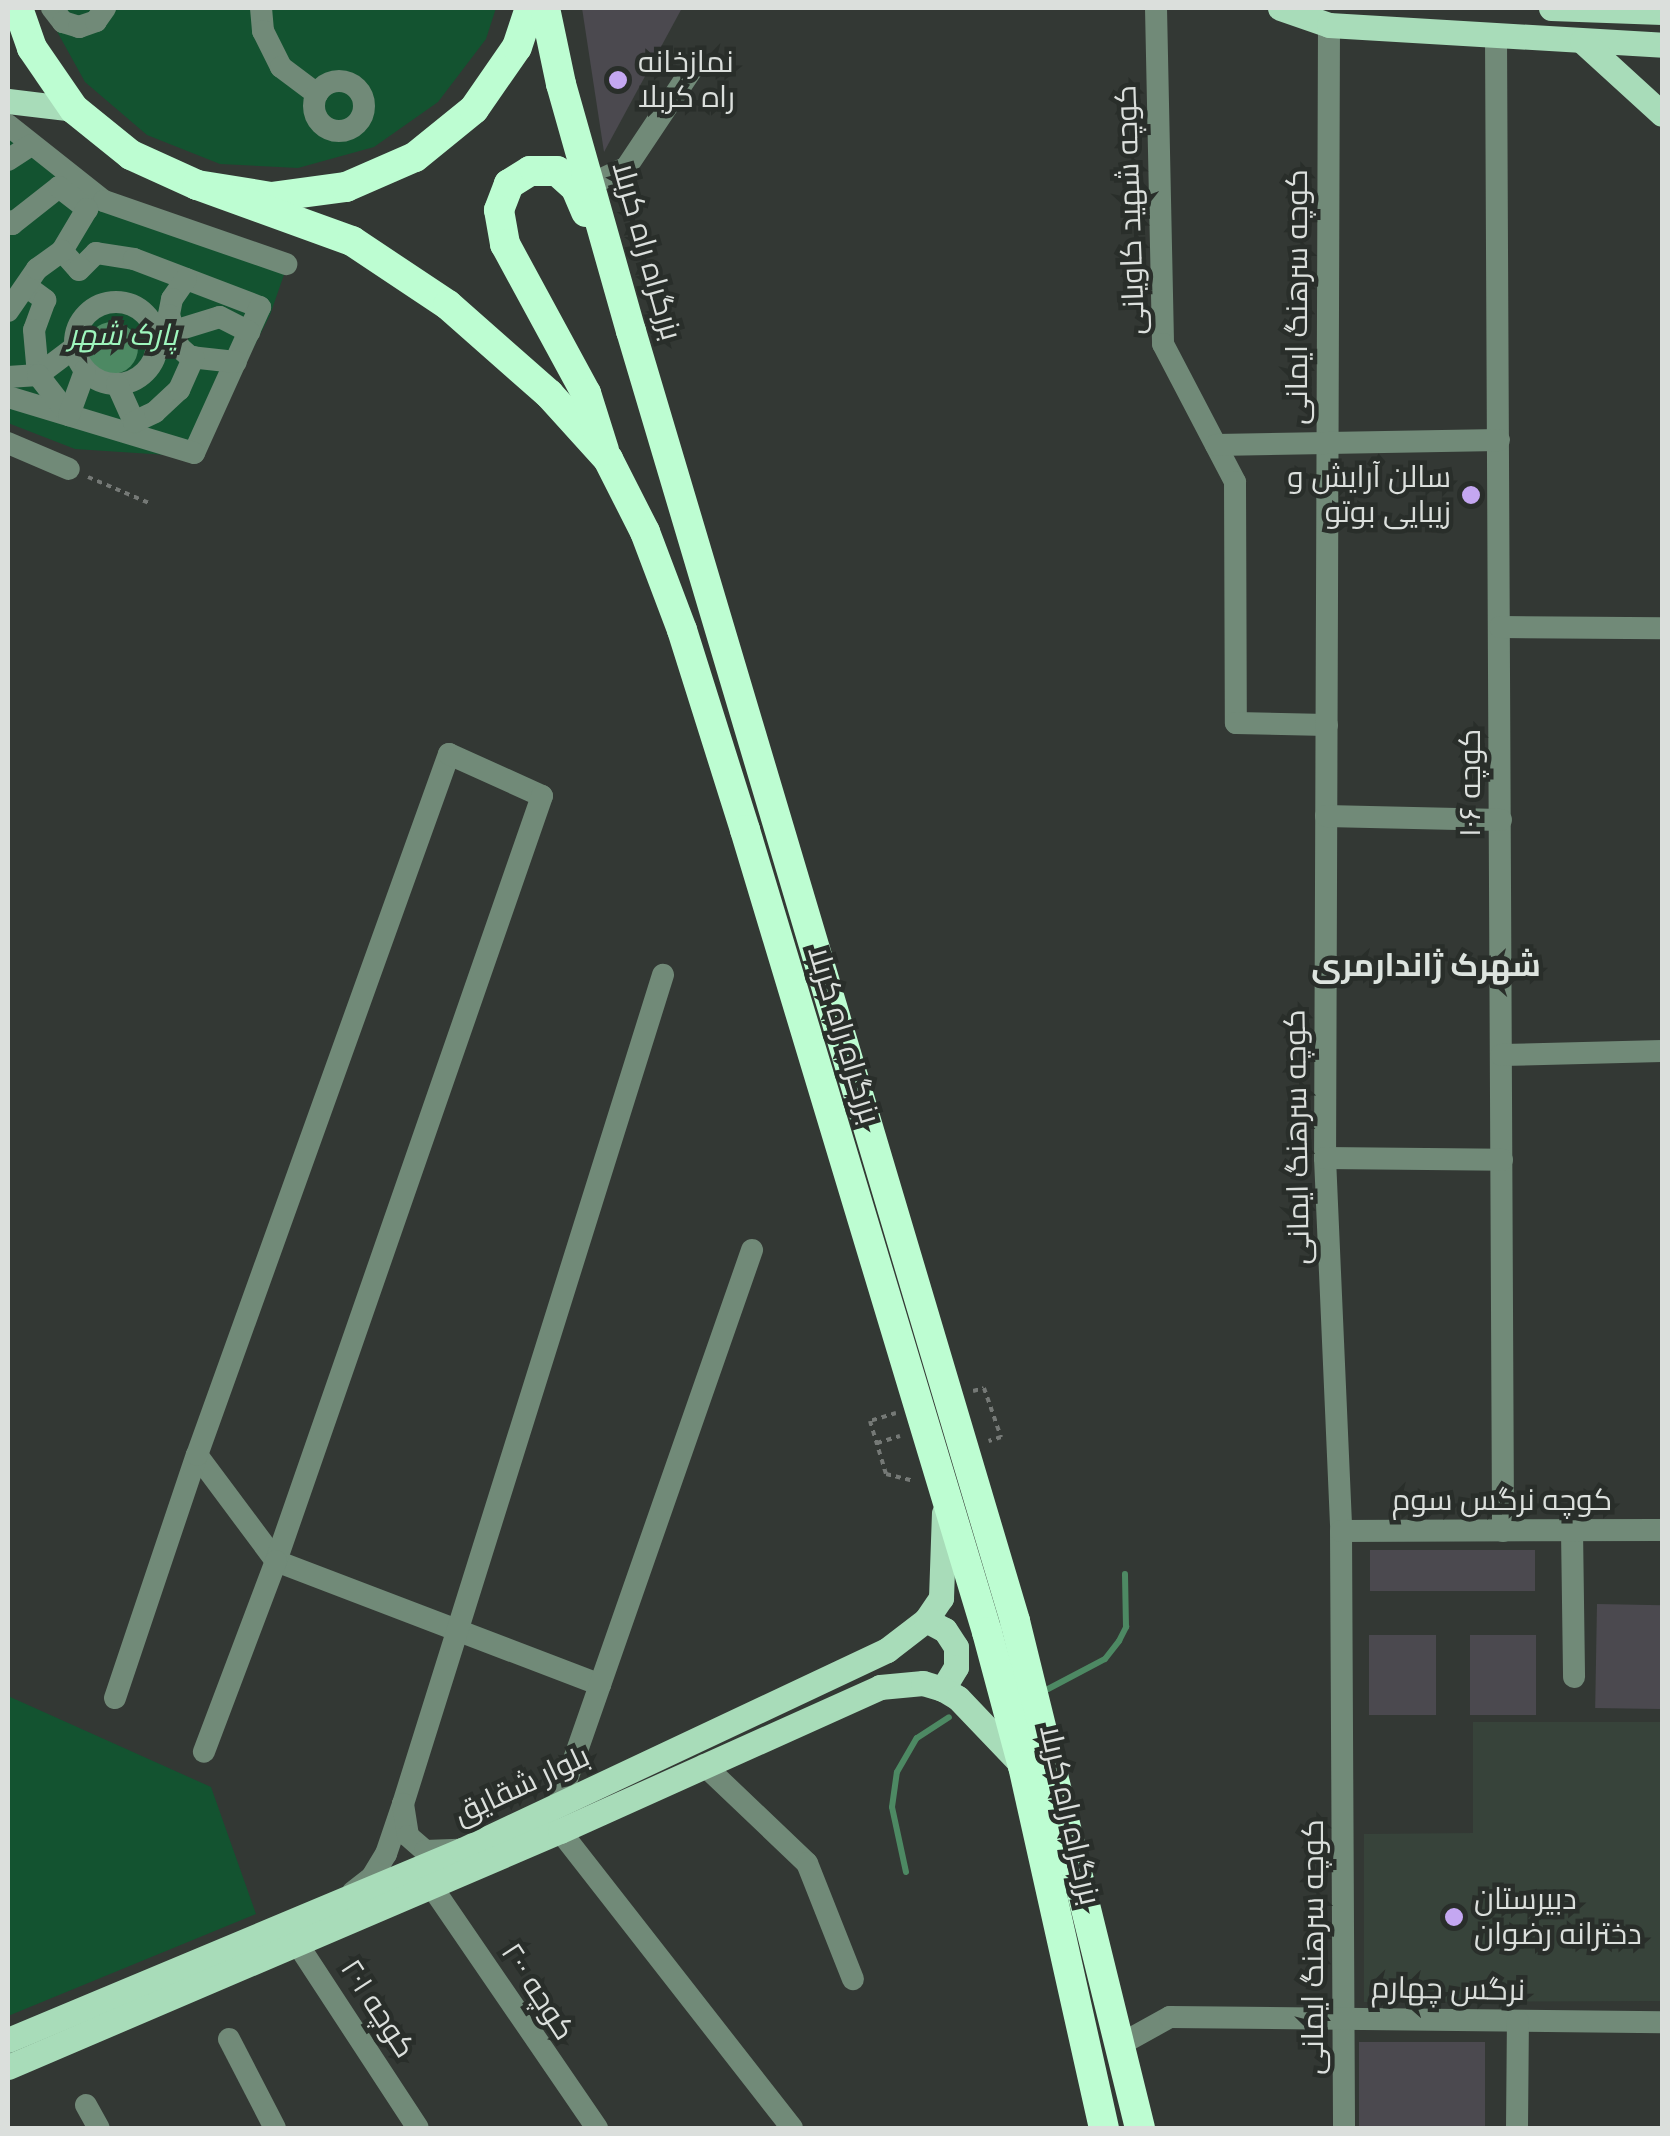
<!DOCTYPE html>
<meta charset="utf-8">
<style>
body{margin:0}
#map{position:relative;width:1670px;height:2136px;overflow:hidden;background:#333834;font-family:Spectral,Cairo,serif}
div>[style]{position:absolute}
.built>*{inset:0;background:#37433a}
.green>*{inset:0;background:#135330}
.water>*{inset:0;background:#4d8963}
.round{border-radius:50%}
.stream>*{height:6px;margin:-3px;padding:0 3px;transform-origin:3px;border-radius:3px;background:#4d8963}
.building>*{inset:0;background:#4b494f;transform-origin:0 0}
.path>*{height:4px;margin-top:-2px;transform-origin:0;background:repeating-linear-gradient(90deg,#757976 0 5px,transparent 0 10px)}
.minor>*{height:22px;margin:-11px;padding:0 11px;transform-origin:11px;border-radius:11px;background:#718a78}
.minor>.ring{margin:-11px;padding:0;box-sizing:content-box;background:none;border:22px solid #718a78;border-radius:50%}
.major>*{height:25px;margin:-12.5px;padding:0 12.5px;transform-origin:12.5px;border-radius:12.5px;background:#a8dcb9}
.highway>*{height:30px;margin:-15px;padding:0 15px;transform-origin:15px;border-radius:15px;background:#bdfdd2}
.dots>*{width:28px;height:28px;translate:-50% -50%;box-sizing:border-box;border:5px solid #292e2a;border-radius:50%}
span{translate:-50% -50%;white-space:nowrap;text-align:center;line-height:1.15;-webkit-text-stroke:9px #292e2a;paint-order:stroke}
.poi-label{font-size:30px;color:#dbdfdc}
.left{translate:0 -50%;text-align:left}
.right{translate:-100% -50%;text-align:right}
.street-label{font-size:30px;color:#dbdfdc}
.park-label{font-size:30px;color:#9ef6bd;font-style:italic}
.neighbourhood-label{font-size:32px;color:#dde4df;font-weight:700}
.frame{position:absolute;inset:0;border:10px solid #dbdfdc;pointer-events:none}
</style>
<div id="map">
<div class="built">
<div style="clip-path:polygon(1473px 1722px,1662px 1722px,1662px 2001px,1364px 2002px,1364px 1834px,1473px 1833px)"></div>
</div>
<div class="green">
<div style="clip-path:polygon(44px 8px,496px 8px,486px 39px,438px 102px,374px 147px,298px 168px,220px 164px,147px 135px,85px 82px)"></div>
<div style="clip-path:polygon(8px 130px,102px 209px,287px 266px,270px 315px,198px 457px,75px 449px,8px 423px)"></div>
<div style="clip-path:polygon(8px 1696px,211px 1787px,256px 1914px,8px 2016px)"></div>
</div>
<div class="water">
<div class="round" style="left:86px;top:322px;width:52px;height:52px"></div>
</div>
<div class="stream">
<div style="left:1048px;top:1689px;width:64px;rotate:-27.8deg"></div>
<div style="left:1105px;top:1659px;width:23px;rotate:-52deg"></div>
<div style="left:1119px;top:1641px;width:16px;rotate:-63deg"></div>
<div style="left:1126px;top:1627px;width:53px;rotate:-91.1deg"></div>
<div style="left:906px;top:1872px;width:66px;rotate:-102.2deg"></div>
<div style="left:892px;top:1807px;width:35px;rotate:-82deg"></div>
<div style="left:897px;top:1772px;width:39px;rotate:-60deg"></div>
<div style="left:917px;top:1738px;width:38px;rotate:-33deg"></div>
</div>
<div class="building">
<div style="clip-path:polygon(582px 8px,682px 8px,604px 152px)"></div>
<div style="left:1370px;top:1550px;width:165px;height:41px"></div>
<div style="left:1597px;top:1604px;width:65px;height:104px;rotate:1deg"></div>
<div style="left:1369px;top:1635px;width:67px;height:80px"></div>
<div style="left:1470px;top:1635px;width:66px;height:80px"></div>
<div style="left:1359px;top:2042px;width:126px;height:86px"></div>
</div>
<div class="path">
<div style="left:88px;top:477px;width:66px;rotate:23.1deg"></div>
<div style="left:973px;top:1391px;width:11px;rotate:-15deg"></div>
<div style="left:984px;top:1388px;width:52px;rotate:70.9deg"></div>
<div style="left:1001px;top:1437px;width:13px;rotate:162deg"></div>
<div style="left:896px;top:1413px;width:27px;rotate:163deg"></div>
<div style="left:870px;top:1421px;width:55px;rotate:73.2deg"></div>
<div style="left:886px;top:1474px;width:29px;rotate:14deg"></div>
<div style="left:877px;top:1443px;width:24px;rotate:-17deg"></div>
</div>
<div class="minor">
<div style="left:52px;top:8px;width:18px;rotate:52deg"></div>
<div style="left:63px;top:22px;width:17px;rotate:17deg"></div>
<div style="left:79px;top:27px;width:18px;rotate:-19deg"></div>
<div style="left:96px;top:21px;width:16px;rotate:-55deg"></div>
<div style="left:261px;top:8px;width:23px;rotate:85deg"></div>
<div style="left:263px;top:31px;width:40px;rotate:63.4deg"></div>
<div style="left:281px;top:67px;width:45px;rotate:36.9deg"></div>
<div style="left:1156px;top:8px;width:336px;rotate:88.8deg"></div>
<div style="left:1163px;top:344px;width:156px;rotate:62.4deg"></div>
<div style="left:1235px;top:482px;width:241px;rotate:89.8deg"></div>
<div style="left:1236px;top:723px;width:91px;rotate:1.3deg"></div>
<div style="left:1329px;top:25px;width:1133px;rotate:90.2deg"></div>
<div style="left:1325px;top:1158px;width:373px;rotate:87.5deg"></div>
<div style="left:1341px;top:1531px;width:597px;rotate:89.71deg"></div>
<div style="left:1496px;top:36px;width:1495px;rotate:89.73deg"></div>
<div class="ring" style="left:314px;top:81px;width:28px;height:28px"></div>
<div style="left:8px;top:125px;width:122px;rotate:38.4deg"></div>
<div style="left:104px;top:201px;width:193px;rotate:19.1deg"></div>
<div style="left:8px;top:160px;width:27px;rotate:-33deg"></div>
<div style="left:591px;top:184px;width:38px;rotate:-25deg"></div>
<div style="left:626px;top:168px;width:123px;rotate:-56.3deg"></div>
<div style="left:8px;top:221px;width:5px;rotate:37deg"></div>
<div style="left:12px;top:224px;width:60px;rotate:-38.2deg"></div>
<div style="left:59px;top:187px;width:36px;rotate:38deg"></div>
<div style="left:87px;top:209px;width:49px;rotate:120.8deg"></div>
<div style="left:62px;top:251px;width:25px;rotate:48deg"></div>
<div style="left:79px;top:270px;width:24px;rotate:-45deg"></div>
<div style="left:96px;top:253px;width:38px;rotate:9deg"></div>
<div style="left:134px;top:259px;width:135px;rotate:20.9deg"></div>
<div style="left:260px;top:307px;width:160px;rotate:114.3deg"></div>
<div style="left:194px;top:453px;width:194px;rotate:-163.2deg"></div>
<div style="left:186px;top:279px;width:24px;rotate:125deg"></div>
<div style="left:172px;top:299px;width:16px;rotate:101deg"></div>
<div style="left:169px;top:315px;width:34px;rotate:73deg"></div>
<div style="left:179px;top:347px;width:15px;rotate:42deg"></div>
<div style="left:190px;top:357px;width:46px;rotate:6.2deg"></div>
<div style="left:26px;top:286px;width:24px;rotate:36deg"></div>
<div style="left:45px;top:300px;width:32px;rotate:110deg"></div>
<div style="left:34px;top:330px;width:45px;rotate:84.9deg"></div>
<div style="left:38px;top:375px;width:46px;rotate:-37.1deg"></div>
<div class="ring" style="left:75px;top:302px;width:60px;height:60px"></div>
<div style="left:8px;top:311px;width:51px;rotate:-55.4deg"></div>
<div style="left:37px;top:269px;width:31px;rotate:-36deg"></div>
<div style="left:171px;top:332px;width:51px;rotate:-17deg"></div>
<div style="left:220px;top:317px;width:33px;rotate:27deg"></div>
<div style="left:8px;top:377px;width:30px;rotate:-4deg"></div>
<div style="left:38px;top:375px;width:51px;rotate:52.2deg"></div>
<div style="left:69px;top:415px;width:47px;rotate:-70deg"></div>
<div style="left:117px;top:384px;width:42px;rotate:65.9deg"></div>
<div style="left:134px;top:422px;width:23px;rotate:-25deg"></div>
<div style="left:155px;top:412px;width:33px;rotate:-43deg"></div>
<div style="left:179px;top:390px;width:36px;rotate:-66deg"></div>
<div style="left:8px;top:443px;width:66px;rotate:23.1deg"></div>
<div style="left:1216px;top:445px;width:283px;rotate:-1deg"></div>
<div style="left:1500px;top:627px;width:162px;rotate:0.4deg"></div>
<div style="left:1326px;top:816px;width:175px;rotate:1.3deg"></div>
<div style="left:1501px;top:1055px;width:161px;rotate:-1.4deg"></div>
<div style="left:1325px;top:1158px;width:177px;rotate:0.6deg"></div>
<div style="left:197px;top:1455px;width:132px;rotate:53.3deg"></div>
<div style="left:276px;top:1561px;width:347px;rotate:20.9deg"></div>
<div style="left:1572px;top:1530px;width:147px;rotate:89.2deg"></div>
<div style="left:1341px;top:1531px;width:321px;rotate:-0.2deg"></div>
<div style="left:115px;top:1698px;width:256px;rotate:-71.4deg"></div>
<div style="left:197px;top:1455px;width:745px;rotate:-70.23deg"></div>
<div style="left:449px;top:754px;width:102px;rotate:24.3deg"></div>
<div style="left:542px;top:796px;width:810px;rotate:109.17deg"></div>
<div style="left:276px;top:1561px;width:204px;rotate:110.7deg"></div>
<div style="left:704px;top:1765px;width:142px;rotate:43.6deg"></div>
<div style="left:807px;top:1863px;width:125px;rotate:68.4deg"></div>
<div style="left:403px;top:1804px;width:869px;rotate:-72.59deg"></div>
<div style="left:558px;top:1805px;width:588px;rotate:-70.73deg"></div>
<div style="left:560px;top:1831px;width:377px;rotate:52deg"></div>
<div style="left:432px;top:1887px;width:292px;rotate:55.6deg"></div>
<div style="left:353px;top:1892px;width:24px;rotate:-38deg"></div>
<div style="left:372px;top:1877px;width:27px;rotate:-59deg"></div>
<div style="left:386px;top:1854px;width:53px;rotate:-71.2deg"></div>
<div style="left:403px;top:1804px;width:32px;rotate:81deg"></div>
<div style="left:408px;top:1836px;width:23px;rotate:41deg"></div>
<div style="left:425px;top:1851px;width:34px;rotate:-2deg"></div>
<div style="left:289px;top:1931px;width:235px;rotate:56.8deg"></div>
<div style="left:229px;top:2039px;width:100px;rotate:62.7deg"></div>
<div style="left:1121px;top:2044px;width:56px;rotate:-28.9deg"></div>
<div style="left:1170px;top:2017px;width:492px;rotate:0.6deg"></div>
<div style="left:86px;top:2105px;width:26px;rotate:61deg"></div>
<div style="left:1517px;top:2128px;width:107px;rotate:-89.5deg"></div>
</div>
<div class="major">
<div style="left:1280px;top:8px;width:52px;rotate:19.1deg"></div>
<div style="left:1329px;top:25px;width:334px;rotate:3.4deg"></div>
<div style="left:1551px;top:8px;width:111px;rotate:2.1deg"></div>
<div style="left:1582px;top:41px;width:108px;rotate:42.4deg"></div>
<div style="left:8px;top:101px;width:66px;rotate:6.9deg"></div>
<div style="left:926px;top:1620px;width:21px;rotate:28deg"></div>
<div style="left:945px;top:1630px;width:20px;rotate:57deg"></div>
<div style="left:956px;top:1647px;width:20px;rotate:90deg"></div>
<div style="left:956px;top:1667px;width:26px;rotate:121deg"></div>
<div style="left:8px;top:2040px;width:492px;rotate:-22.7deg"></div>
<div style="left:462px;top:1850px;width:470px;rotate:-25.2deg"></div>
<div style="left:887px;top:1650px;width:49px;rotate:-37.6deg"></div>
<div style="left:926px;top:1620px;width:27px;rotate:-56deg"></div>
<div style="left:941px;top:1598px;width:85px;rotate:-88deg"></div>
<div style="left:8px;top:2067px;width:600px;rotate:-23.15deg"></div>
<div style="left:560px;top:1831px;width:351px;rotate:-24.2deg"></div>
<div style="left:880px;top:1687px;width:43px;rotate:-5.3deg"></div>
<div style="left:923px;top:1683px;width:21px;rotate:17deg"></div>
<div style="left:943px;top:1689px;width:17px;rotate:31deg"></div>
<div style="left:958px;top:1698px;width:91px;rotate:46.3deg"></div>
</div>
<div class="highway">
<div style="left:18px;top:8px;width:42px;rotate:70.7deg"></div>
<div style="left:32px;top:48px;width:74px;rotate:55.5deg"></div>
<div style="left:74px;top:109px;width:73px;rotate:38.9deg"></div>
<div style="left:131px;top:155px;width:72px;rotate:24.4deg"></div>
<div style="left:197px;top:185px;width:75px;rotate:9.2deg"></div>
<div style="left:271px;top:197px;width:76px;rotate:-7.6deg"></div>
<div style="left:346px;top:187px;width:75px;rotate:-23.5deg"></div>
<div style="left:415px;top:157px;width:76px;rotate:-39.1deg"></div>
<div style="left:474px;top:109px;width:75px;rotate:-55.3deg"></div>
<div style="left:517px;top:47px;width:41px;rotate:-71.6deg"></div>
<div style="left:545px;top:8px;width:78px;rotate:78.1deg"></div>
<div style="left:561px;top:84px;width:257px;rotate:74.2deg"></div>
<div style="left:631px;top:331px;width:1346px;rotate:73.42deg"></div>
<div style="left:1015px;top:1621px;width:522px;rotate:76.15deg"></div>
<div style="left:197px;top:185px;width:165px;rotate:19.9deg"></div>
<div style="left:352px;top:241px;width:115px;rotate:33.7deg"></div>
<div style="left:448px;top:305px;width:135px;rotate:41.4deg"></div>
<div style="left:549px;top:394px;width:88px;rotate:47.8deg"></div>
<div style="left:608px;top:459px;width:82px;rotate:63.1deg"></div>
<div style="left:645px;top:532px;width:105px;rotate:69.3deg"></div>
<div style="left:682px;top:630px;width:210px;rotate:72.5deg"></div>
<div style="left:745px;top:830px;width:838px;rotate:73.21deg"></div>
<div style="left:987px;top:1632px;width:139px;rotate:75deg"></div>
<div style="left:1023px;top:1766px;width:371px;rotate:77.4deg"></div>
<div style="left:586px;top:212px;width:26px;rotate:-113deg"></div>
<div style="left:576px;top:188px;width:25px;rotate:-138deg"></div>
<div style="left:557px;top:171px;width:27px;rotate:180deg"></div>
<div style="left:530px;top:171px;width:25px;rotate:148deg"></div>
<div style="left:509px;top:184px;width:28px;rotate:111deg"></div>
<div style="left:499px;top:210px;width:35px;rotate:80deg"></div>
<div style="left:505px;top:244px;width:170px;rotate:61.5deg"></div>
<div style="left:586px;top:393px;width:60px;rotate:72.5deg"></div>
</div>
<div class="dots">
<div style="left:618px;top:80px;background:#c4a7f1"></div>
<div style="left:1471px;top:495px;background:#c4a7f1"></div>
<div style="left:1454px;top:1917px;background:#c4a7f1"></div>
</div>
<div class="poi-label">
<span class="left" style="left:638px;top:80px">نمازخانه<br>راه کربلا</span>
<span class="right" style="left:1451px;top:495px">سالن آرایش و<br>زیبایی بوتو</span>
<span class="left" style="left:1474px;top:1917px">دبیرستان<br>دخترانه رضوان</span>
</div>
<div class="street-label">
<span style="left:1131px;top:210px;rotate:-92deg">کوچه شهید کاویانی</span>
<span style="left:646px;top:251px;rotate:74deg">بزرگراه راه کربلا</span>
<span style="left:1298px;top:297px;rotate:-90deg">کوچه سرهنگ ایمانی</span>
<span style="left:1471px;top:783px;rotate:-90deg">کوچه ۱۰۶</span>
<span style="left:843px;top:1035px;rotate:73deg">بزرگراه راه کربلا</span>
<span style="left:1298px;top:1137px;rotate:-91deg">کوچه سرهنگ ایمانی</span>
<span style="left:1502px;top:1501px">کوچه نرگس سوم</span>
<span style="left:522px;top:1786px;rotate:-25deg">بلوار شقایق</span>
<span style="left:1069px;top:1815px;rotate:77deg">بزرگراه راه کربلا</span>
<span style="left:1314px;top:1947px;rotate:-90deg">کوچه سرهنگ ایمانی</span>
<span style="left:1448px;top:1990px;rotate:1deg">نرگس چهارم</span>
<span style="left:537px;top:1992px;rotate:57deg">کوچه ۲۰۰</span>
<span style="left:377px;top:2009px;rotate:57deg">کوچه ۲۰۱</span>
</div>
<div class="park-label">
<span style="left:123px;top:336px">پارک شهر</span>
</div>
<div class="neighbourhood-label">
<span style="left:1426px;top:967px">شهرک ژاندارمری</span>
</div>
<div class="frame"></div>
</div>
